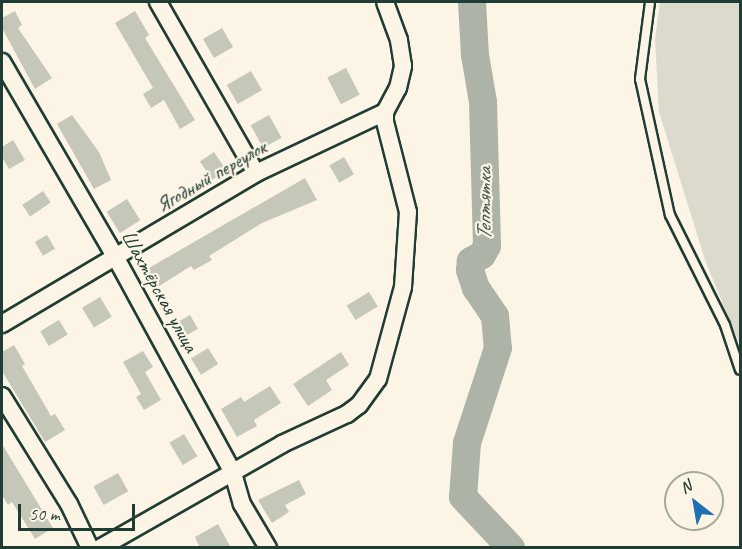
<!DOCTYPE html>
<meta charset="utf-8">
<style>
body{margin:0}
#map{position:relative;width:742px;height:549px;overflow:hidden;background:#fcf5e5;font-family:Caveat,sans-serif}
div>[style]{position:absolute}
.green>*{inset:0;background:#dcdacc}
.river>*{height:28px;margin:-14px;padding:0 14px;transform-origin:14px;border-radius:14px;background:#aeb3a7}
.building>*{inset:0;background:#c5c7b9;transform-origin:0 0}
.roads{filter:drop-shadow(2px 0 #1f3d34) drop-shadow(-2px 0 #1f3d34) drop-shadow(0 2px #1f3d34) drop-shadow(0 -2px #1f3d34)}
.lane>*{height:8px;margin:-4px;padding:0 4px;transform-origin:4px;border-radius:4px;background:#fcf5e5}
.street>*{height:16px;margin:-8px;padding:0 8px;transform-origin:8px;border-radius:8px;background:#fcf5e5}
span{translate:-50% -50%;white-space:nowrap;text-align:center;line-height:1.15;-webkit-text-stroke:4.5px #fcf5e5;paint-order:stroke}
.street-label{font-size:21px;color:#1f3d34}
.water-label{font-size:22px;color:#435a51;font-style:italic}
.frame{position:absolute;inset:0;border:3px solid #1f3d34;pointer-events:none}
.north{position:absolute;left:664px;top:471px;width:60px;height:60px;box-sizing:border-box;background:#fcf5e5;border:2px solid #a4ab9e;border-radius:50%;rotate:329deg;font-size:16px;font-weight:700;line-height:24px;text-align:center;color:#1f3d34}
.north::after{content:'';display:block;margin:auto;width:21px;height:27px;background:#1f6fb2;clip-path:polygon(50% 0,100% 100%,50% 72%,0 100%)}
.scale{position:absolute;left:18px;top:504px;width:117px;height:27px;box-sizing:border-box;border:3px solid #1f3d34;border-top:0;padding-left:8px;font-size:18px;line-height:21px;white-space:nowrap;color:#1f3d34;-webkit-text-stroke:4px #fcf5e5;paint-order:stroke}
</style>
<div id="map">
<div class="green">
<div style="clip-path:polygon(660px 2px,740px 2px,740px 345px,706px 263px,659px 112px,655px 39px)"></div>
</div>
<div class="river">
<div style="left:472px;top:2px;width:53px;rotate:86.8deg"></div>
<div style="left:475px;top:55px;width:48px;rotate:80.3deg"></div>
<div style="left:483px;top:102px;width:144px;rotate:88.4deg"></div>
<div style="left:487px;top:246px;width:10px;rotate:119deg"></div>
<div style="left:482px;top:255px;width:13px;rotate:151deg"></div>
<div style="left:471px;top:261px;width:9px;rotate:96deg"></div>
<div style="left:470px;top:270px;width:19px;rotate:72deg"></div>
<div style="left:476px;top:288px;width:34px;rotate:56deg"></div>
<div style="left:495px;top:316px;width:32px;rotate:85deg"></div>
<div style="left:498px;top:348px;width:100px;rotate:108.1deg"></div>
<div style="left:467px;top:443px;width:54px;rotate:94.2deg"></div>
<div style="left:463px;top:497px;width:70px;rotate:46.7deg"></div>
</div>
<div class="building">
<div style="clip-path:polygon(15px 11px,22px 25px,18px 28px,52px 78px,35px 89px,2px 28px,2px 18px)"></div>
<div style="clip-path:polygon(135px 11px,149px 35px,145px 38px,195px 120px,180px 129px,164px 100px,151px 108px,143px 94px,153px 88px,115px 23px)"></div>
<div style="left:222px;top:28px;width:22px;height:22px;rotate:60deg"></div>
<div style="left:346px;top:68px;width:30px;height:21px;rotate:63deg"></div>
<div style="left:251px;top:71px;width:22px;height:28px;rotate:60deg"></div>
<div style="clip-path:polygon(72px 115px,99px 152px,111px 180px,94px 189px,57px 124px)"></div>
<div style="left:269px;top:115px;width:26px;height:21px;rotate:61deg"></div>
<div style="clip-path:polygon(13px 140px,25px 160px,9px 169px,2px 157px,2px 147px)"></div>
<div style="left:214px;top:152px;width:22px;height:17px;rotate:56deg"></div>
<div style="left:344px;top:157px;width:20px;height:17px;rotate:60deg"></div>
<div style="clip-path:polygon(305px 178px,317px 200px,262px 223px,209px 256px,212px 260px,194px 270px,191px 266px,153px 290px,142px 272px)"></div>
<div style="left:43px;top:191px;width:14px;height:25px;rotate:56deg"></div>
<div style="left:127px;top:199px;width:25px;height:24px;rotate:58deg"></div>
<div style="left:47px;top:235px;width:16px;height:14px;rotate:60deg"></div>
<div style="left:369px;top:292px;width:17px;height:26px;rotate:59deg"></div>
<div style="left:100px;top:297px;width:23px;height:21px;rotate:59deg"></div>
<div style="left:190px;top:315px;width:16px;height:19px;rotate:60deg"></div>
<div style="left:59px;top:320px;width:17px;height:22px;rotate:59deg"></div>
<div style="clip-path:polygon(14px 345px,25px 364px,22px 366px,51px 416px,55px 414px,65px 430px,45px 442px,2px 371px,2px 352px)"></div>
<div style="left:208px;top:348px;width:19px;height:20px;rotate:58deg"></div>
<div style="clip-path:polygon(143px 351px,153px 367px,145px 372px,161px 400px,144px 410px,136px 397px,141px 394px,123px 362px)"></div>
<div style="clip-path:polygon(341px 352px,349px 365px,326px 380px,332px 390px,308px 406px,293px 384px)"></div>
<div style="clip-path:polygon(270px 386px,281px 403px,254px 420px,257px 426px,237px 437px,221px 409px,241px 397px,244px 402px)"></div>
<div style="left:184px;top:434px;width:26px;height:17px;rotate:59deg"></div>
<div style="clip-path:polygon(2px 444px,53px 528px,35px 539px,12px 502px,8px 505px,2px 495px)"></div>
<div style="left:118px;top:473px;width:21px;height:28px;rotate:61deg"></div>
<div style="clip-path:polygon(299px 480px,306px 494px,285px 505px,289px 512px,272px 523px,258px 500px)"></div>
<div style="clip-path:polygon(218px 524px,231px 548px,200px 548px,195px 537px)"></div>
</div>
<div class="roads">
<div class="lane">
<div style="left:650px;top:2px;width:78px;rotate:97.4deg"></div>
<div style="left:640px;top:79px;width:139px;rotate:77.6deg"></div>
<div style="left:670px;top:215px;width:123px;rotate:63.4deg"></div>
<div style="left:725px;top:325px;width:47px;rotate:71.6deg"></div>
</div>
<div class="street">
<div style="left:158px;top:2px;width:197px;rotate:60.2deg"></div>
<div style="left:2px;top:62px;width:227px;rotate:59.8deg"></div>
<div style="left:116px;top:258px;width:245px;rotate:61.4deg"></div>
<div style="left:233px;top:473px;width:32px;rotate:74deg"></div>
<div style="left:242px;top:504px;width:51px;rotate:59.4deg"></div>
<div style="left:2px;top:324px;width:295px;rotate:-30.7deg"></div>
<div style="left:256px;top:173px;width:143px;rotate:-25.3deg"></div>
<div style="left:2px;top:396px;width:127px;rotate:58.2deg"></div>
<div style="left:69px;top:504px;width:49px;rotate:64.5deg"></div>
<div style="left:100px;top:548px;width:210px;rotate:-29.7deg"></div>
<div style="left:282px;top:444px;width:72px;rotate:-24.8deg"></div>
<div style="left:347px;top:414px;width:15px;rotate:-37deg"></div>
<div style="left:359px;top:405px;width:32px;rotate:-54deg"></div>
<div style="left:378px;top:379px;width:95px;rotate:-74.8deg"></div>
<div style="left:403px;top:287px;width:75px;rotate:-86.2deg"></div>
<div style="left:408px;top:212px;width:93px;rotate:-104.3deg"></div>
<div style="left:385px;top:122px;width:10px;rotate:-90deg"></div>
<div style="left:385px;top:112px;width:27px;rotate:-62deg"></div>
<div style="left:398px;top:88px;width:23px;rotate:-77deg"></div>
<div style="left:403px;top:66px;width:26px;rotate:-99deg"></div>
<div style="left:399px;top:40px;width:40px;rotate:-110.2deg"></div>
</div>
</div>
<div class="street-label">
<span style="left:211px;top:176px;rotate:-30deg">Ягодный переулок</span>
<span style="left:160px;top:291px;rotate:61deg">Шахтёрская улица</span>
</div>
<div class="water-label">
<span style="left:485px;top:204px;rotate:-90deg">Тептятка</span>
</div>
<div class="frame"></div>
<div class="north">N</div>
<div class="scale">50 m</div>
</div>
